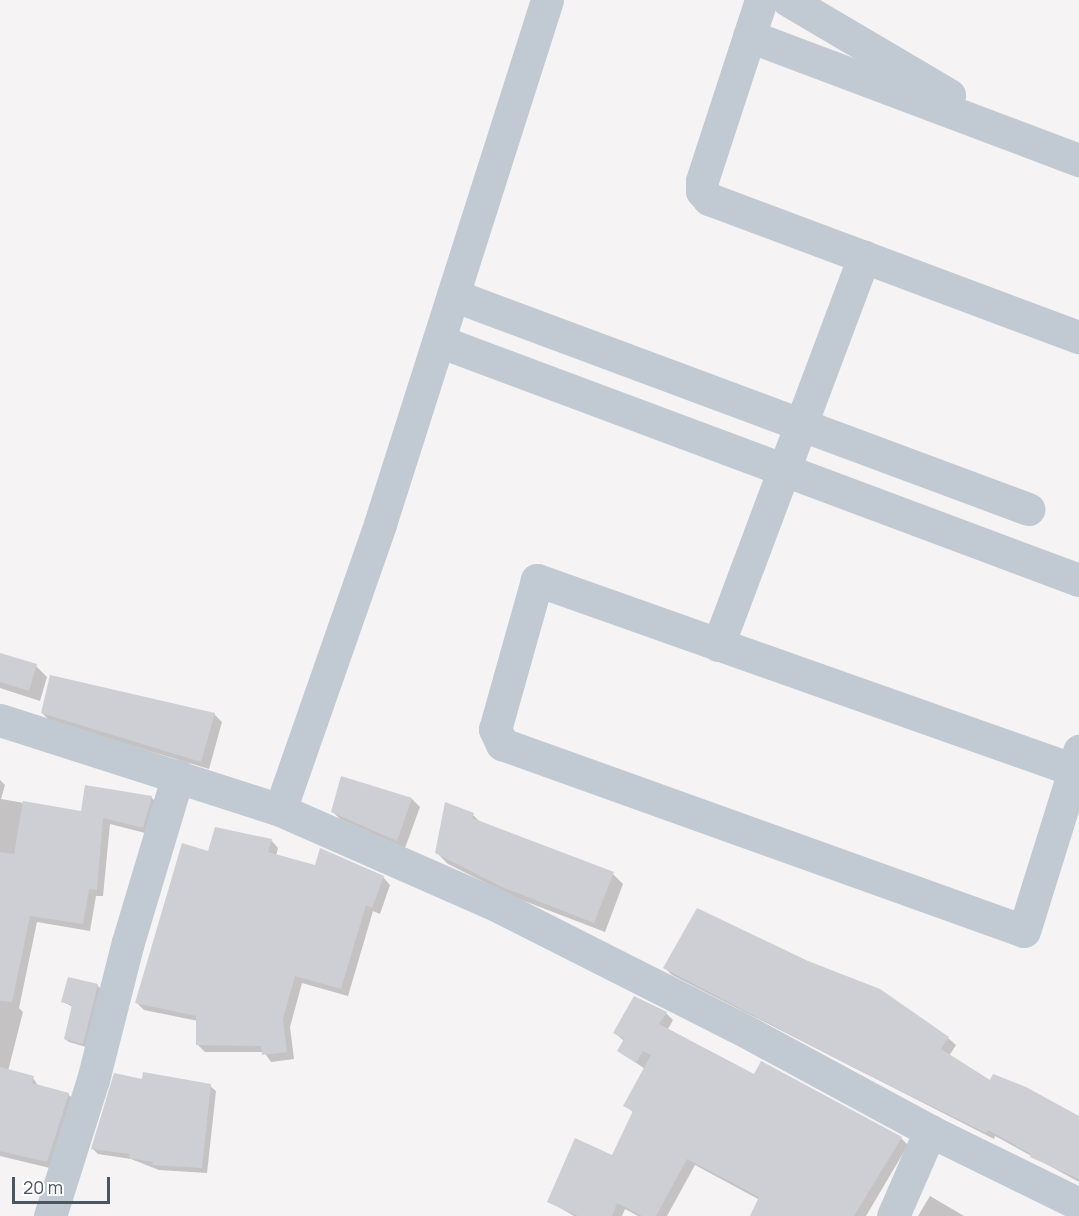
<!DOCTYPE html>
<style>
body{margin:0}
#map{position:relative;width:1079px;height:1216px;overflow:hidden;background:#f5f3f3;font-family:Manrope,sans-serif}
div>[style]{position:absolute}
.shadow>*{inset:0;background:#0003}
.building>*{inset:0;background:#cdcfd5}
.minor>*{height:33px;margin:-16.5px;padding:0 16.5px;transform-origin:16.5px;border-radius:16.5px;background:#c1cad2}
span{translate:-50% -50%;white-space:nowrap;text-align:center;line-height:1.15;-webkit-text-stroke:4.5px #fff;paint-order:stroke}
.scale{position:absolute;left:12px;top:1177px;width:98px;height:27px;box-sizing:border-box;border:3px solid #4a5661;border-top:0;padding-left:8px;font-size:18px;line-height:21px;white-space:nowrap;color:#4a5661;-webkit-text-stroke:4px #fff;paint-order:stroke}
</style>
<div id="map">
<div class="shadow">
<div style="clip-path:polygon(0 655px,36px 666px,47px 677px,40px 701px,0 688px)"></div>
<div style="clip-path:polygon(42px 713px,214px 714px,222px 722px,209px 769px,50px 721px)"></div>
<div style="clip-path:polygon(342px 778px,412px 799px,420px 807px,405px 848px,340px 819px,332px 811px)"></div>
<div style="clip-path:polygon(0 780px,5px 785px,1px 799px,82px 813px,151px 797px,158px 804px,149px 834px,110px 824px,103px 896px,96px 896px,90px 931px,37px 922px,19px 1008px,23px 1012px,8px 1071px,33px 1078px,39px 1087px,68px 1094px,75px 1101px,54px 1169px,0 1156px)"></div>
<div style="clip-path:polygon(473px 815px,481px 823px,613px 874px,623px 884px,605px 932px,514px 897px,448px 864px,437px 853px)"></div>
<div style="clip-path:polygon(271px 840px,278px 848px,276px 856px,316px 867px,383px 877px,390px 885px,380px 914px,373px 911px,348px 996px,302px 983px,290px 1027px,294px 1059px,271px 1062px,264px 1052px,205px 1052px,198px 1045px,198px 1021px,144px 1010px,137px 1003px,209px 853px)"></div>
<div style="clip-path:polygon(808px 962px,879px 991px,948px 1038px,956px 1045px,949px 1056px,990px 1082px,1079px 1124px,1079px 1182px,995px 1136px,994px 1139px,672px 975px,665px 968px)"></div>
<div style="clip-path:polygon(97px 985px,101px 989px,86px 1047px,69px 1042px,65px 1039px,73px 1007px,63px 1002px)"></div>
<div style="clip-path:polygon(666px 1013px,673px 1020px,668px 1029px,755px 1076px,901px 1138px,908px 1145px,866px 1216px,757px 1216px,760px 1200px,695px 1165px,667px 1216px,638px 1216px,625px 1209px,622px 1216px,574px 1216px,548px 1201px,613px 1157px,634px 1113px,625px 1105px,645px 1069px,619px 1051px,624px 1041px,615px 1033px)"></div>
<div style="clip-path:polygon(143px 1081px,210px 1086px,216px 1091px,207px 1173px,159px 1170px,131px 1159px,98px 1154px,93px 1149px)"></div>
<div style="clip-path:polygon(930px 1196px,964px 1216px,918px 1216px)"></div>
</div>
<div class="building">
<div style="clip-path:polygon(0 653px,37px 664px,29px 691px,0 682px)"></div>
<div style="clip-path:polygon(50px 675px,215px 713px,201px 762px,41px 713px)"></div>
<div style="clip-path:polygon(341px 776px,412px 798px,397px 841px,331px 812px)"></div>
<div style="clip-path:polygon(85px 785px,152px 796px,143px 828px,103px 818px,97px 890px,89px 889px,83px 924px,30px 916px,12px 1002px,0 1001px,0 852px,14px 854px,23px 801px,81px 811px)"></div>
<div style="clip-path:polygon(445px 802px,474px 813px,472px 818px,614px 872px,594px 923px,502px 887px,435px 853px)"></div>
<div style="clip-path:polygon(215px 827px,272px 839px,268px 852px,315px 865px,320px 848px,384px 876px,372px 908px,366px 905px,341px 989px,295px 976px,283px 1019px,287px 1052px,262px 1055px,261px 1046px,196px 1045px,196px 1016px,135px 1003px,182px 843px,208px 851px)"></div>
<div style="clip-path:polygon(697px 908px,808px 961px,880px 989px,949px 1037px,941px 1049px,990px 1080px,993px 1074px,1026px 1087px,1079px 1116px,1079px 1179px,1030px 1157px,1031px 1154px,988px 1130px,986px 1133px,854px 1068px,663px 968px)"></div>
<div style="clip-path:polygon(68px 977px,98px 984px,83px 1044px,64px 1039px,72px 1005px,61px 1002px)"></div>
<div style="clip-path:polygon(634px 996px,667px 1012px,659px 1024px,754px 1074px,761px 1061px,902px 1137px,854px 1216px,750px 1216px,759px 1197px,687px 1159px,656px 1216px,642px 1216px,617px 1203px,612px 1216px,578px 1216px,547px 1202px,575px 1138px,612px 1155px,633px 1111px,623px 1106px,651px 1055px,643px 1051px,636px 1063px,617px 1051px,624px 1039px,613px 1033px)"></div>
<div style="clip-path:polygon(0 1067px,34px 1076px,32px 1083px,69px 1093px,47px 1162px,0 1151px)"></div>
<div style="clip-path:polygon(143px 1072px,211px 1084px,202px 1168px,152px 1165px,153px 1162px,129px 1158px,129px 1154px,91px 1149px,114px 1073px,142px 1079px)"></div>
</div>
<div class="minor">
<div style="left:761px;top:0;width:190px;rotate:108.1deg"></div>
<div style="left:702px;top:181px;width:10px;rotate:90deg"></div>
<div style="left:702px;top:191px;width:11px;rotate:49deg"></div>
<div style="left:709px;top:199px;width:395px;rotate:20.5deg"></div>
<div style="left:788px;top:0;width:187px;rotate:30.5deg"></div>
<div style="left:749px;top:36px;width:353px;rotate:20.6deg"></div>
<div style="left:453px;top:295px;width:614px;rotate:20.41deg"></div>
<div style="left:439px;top:341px;width:683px;rotate:20.48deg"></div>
<div style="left:718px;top:645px;width:415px;rotate:-69.4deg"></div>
<div style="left:0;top:720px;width:294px;rotate:17.8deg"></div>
<div style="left:280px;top:810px;width:229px;rotate:23.7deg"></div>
<div style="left:490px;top:902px;width:275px;rotate:26.8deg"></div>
<div style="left:736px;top:1026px;width:221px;rotate:28.4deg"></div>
<div style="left:930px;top:1131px;width:166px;rotate:26.1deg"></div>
<div style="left:1074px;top:770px;width:570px;rotate:-160.52deg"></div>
<div style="left:537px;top:580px;width:155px;rotate:105.7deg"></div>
<div style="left:495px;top:729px;width:17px;rotate:65deg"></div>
<div style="left:502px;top:744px;width:554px;rotate:19.71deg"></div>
<div style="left:1024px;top:931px;width:169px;rotate:-72.7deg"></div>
<div style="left:1074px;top:770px;width:20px;rotate:-75deg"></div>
<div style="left:280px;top:810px;width:303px;rotate:-70.7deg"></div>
<div style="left:380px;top:524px;width:550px;rotate:-72.32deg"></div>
<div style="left:50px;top:1216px;width:143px;rotate:-72.5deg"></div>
<div style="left:93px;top:1080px;width:142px;rotate:-75.8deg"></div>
<div style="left:128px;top:942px;width:174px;rotate:-73.3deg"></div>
<div style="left:893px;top:1216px;width:93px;rotate:-66.5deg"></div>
</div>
<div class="scale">20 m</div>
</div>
